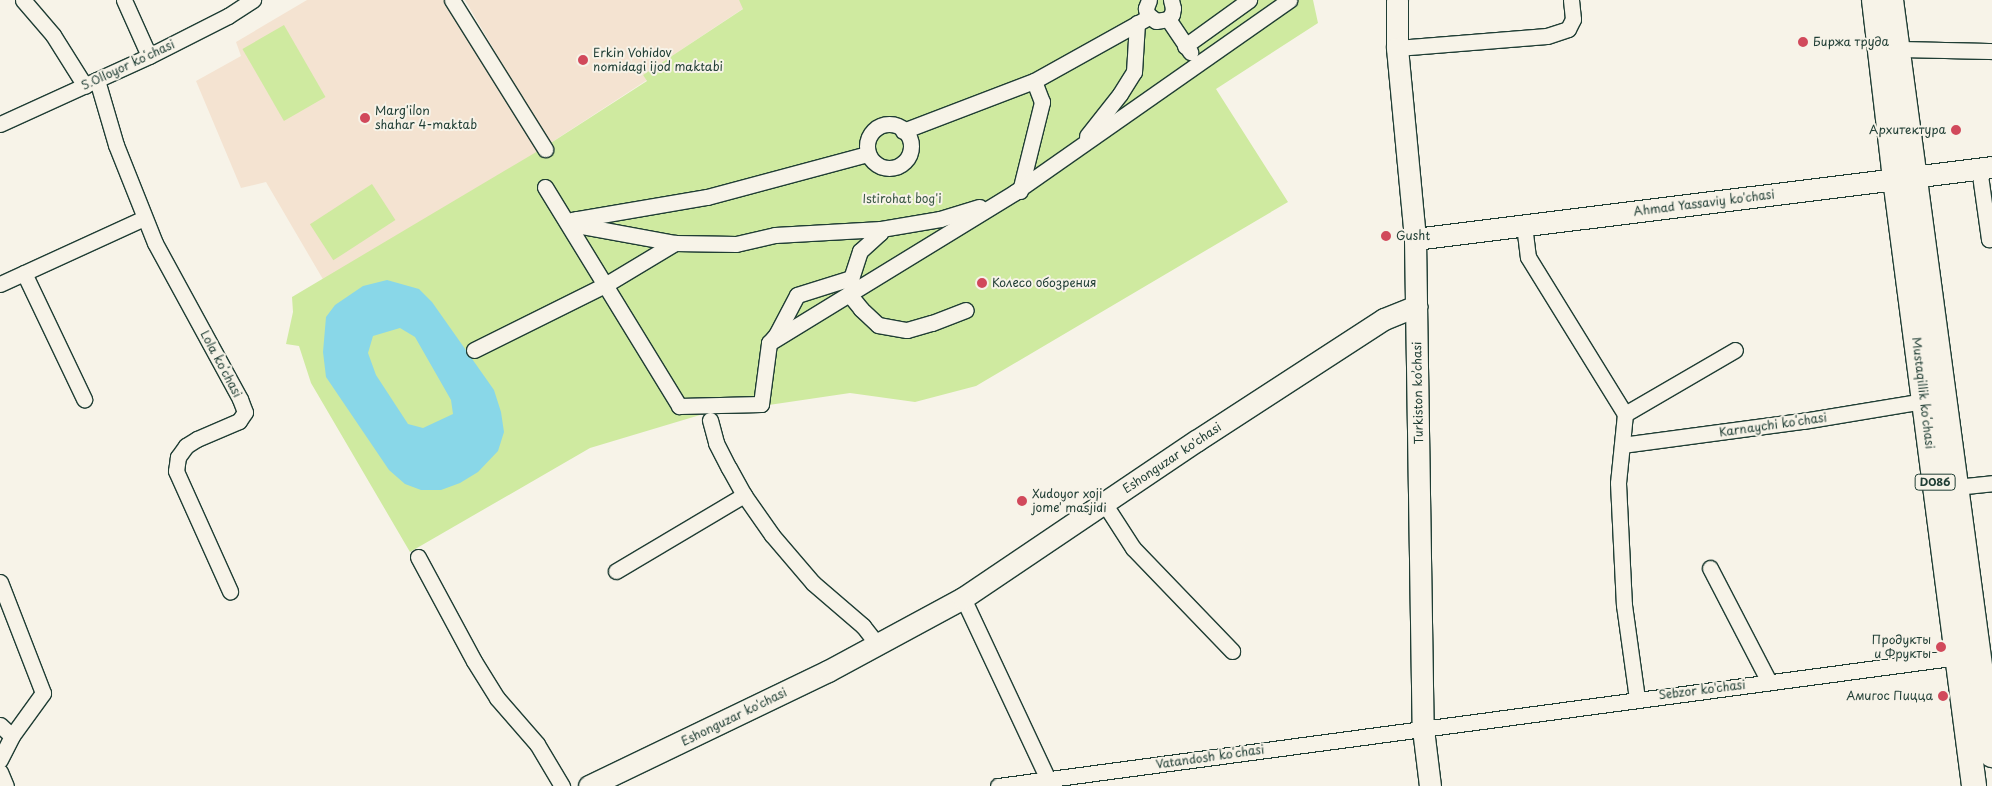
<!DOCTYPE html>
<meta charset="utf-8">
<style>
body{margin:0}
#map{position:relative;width:1992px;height:786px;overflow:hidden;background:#f7f3e8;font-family:"Playpen Sans",sans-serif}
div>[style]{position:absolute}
.built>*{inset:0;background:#f4e3d1}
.green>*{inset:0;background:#cfeaa0;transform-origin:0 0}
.water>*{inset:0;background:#89d7e8}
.roads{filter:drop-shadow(1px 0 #1f3d34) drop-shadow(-1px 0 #1f3d34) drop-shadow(0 1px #1f3d34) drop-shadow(0 -1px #1f3d34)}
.street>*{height:15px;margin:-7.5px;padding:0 7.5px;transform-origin:7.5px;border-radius:7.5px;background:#f7f3e8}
.street>.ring{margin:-7.5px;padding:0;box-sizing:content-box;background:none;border:15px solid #f7f3e8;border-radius:50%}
.secondary>*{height:21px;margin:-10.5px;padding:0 10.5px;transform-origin:10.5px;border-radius:10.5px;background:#f7f3e8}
.primary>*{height:24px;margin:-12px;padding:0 12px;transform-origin:12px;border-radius:12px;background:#f7f3e8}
.dots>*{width:14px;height:14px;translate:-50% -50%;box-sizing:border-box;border:2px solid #f7f3e8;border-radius:50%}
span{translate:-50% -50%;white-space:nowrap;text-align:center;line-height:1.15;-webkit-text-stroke:4px #f7f3e8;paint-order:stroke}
.shield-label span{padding:1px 4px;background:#f7f3e8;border:1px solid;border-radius:4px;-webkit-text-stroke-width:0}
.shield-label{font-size:11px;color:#1f3d34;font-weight:700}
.poi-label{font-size:12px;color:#1f3d34}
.left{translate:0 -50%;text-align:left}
.right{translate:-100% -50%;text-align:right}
.street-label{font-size:12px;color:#1f3d34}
.park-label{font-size:12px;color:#395744}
</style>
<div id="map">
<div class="built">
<div style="clip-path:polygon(307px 0,449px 0,541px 155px,324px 281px,266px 182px,241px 188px,196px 81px,241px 56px,236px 42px)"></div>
<div style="clip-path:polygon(465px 0,739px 0,744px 8px,643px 75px,647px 80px,549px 144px)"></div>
</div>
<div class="green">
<div style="clip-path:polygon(739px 0,1313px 0,1318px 23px,1216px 89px,1288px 202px,976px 386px,915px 402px,850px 393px,700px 415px,590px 448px,410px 552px,311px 383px,299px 346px,286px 344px,293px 312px,292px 297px,543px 148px,647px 81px,643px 75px,743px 9px)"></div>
<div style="left:284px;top:25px;width:83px;height:48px;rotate:60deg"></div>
<div style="left:372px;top:184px;width:43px;height:74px;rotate:57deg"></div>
</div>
<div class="water">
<div style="clip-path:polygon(evenodd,387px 280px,419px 289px,432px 302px,494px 390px,501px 412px,504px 432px,498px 451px,478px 472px,460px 483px,441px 490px,421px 490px,405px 484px,389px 470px,326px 377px,323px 352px,326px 317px,335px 305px,363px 286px,387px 280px,400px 328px,415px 337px,451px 400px,453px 414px,423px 428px,408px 424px,376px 375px,368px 353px,373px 336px,400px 328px)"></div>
</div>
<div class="roads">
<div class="street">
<div style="left:23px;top:0;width:46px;rotate:49.4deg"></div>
<div style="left:53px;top:35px;width:60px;rotate:57.9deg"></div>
<div style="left:124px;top:0;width:61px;rotate:65.9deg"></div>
<div style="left:452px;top:0;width:176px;rotate:58deg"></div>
<div style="left:1149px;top:0;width:9px;rotate:111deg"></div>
<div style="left:1146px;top:8px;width:6px;rotate:81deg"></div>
<div style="left:1147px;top:14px;width:11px;rotate:38deg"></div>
<div style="left:1156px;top:21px;width:12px;rotate:-9deg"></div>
<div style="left:1168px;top:19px;width:6px;rotate:-51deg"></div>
<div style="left:1172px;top:14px;width:6px;rotate:-81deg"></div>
<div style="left:1173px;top:8px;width:8px;rotate:-104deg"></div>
<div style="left:1168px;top:19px;width:40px;rotate:56deg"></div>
<div style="left:1185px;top:46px;width:79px;rotate:-35.7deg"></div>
<div style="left:1397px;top:48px;width:150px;rotate:-4.6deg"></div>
<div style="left:1547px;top:36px;width:22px;rotate:-18deg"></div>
<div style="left:1568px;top:29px;width:11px;rotate:-63deg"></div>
<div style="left:1573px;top:19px;width:19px;rotate:-96deg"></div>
<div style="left:1897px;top:49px;width:95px;rotate:1.2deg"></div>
<div style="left:97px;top:80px;width:68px;rotate:73.7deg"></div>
<div style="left:116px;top:145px;width:105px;rotate:68.3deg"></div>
<div style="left:155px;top:243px;width:178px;rotate:61.4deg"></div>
<div style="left:240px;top:399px;width:14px;rotate:69deg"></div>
<div style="left:245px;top:412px;width:11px;rotate:124deg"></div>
<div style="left:239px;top:421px;width:46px;rotate:156.8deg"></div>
<div style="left:197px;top:439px;width:13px;rotate:148deg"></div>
<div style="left:186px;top:446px;width:14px;rotate:126deg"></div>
<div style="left:178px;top:457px;width:14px;rotate:98deg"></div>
<div style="left:176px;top:471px;width:132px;rotate:65.8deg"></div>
<div class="ring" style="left:867px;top:124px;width:29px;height:29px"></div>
<div style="left:0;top:124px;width:164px;rotate:-24.5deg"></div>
<div style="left:149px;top:56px;width:89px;rotate:-26.9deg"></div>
<div style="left:228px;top:16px;width:30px;rotate:-33deg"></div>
<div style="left:903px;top:131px;width:140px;rotate:-20.9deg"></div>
<div style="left:1034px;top:81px;width:132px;rotate:-29.1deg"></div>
<div style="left:1087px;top:136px;width:53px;rotate:-51.8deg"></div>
<div style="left:1120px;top:94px;width:26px;rotate:-58deg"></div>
<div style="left:1134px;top:72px;width:49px;rotate:-86.5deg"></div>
<div style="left:1979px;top:168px;width:72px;rotate:82deg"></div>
<div style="left:1989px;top:239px;width:3px"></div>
<div style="left:545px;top:187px;width:257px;rotate:58.5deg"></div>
<div style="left:679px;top:406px;width:82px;rotate:-1.4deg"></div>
<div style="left:761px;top:404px;width:62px;rotate:-82.5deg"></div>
<div style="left:769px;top:343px;width:11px;rotate:-49deg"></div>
<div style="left:776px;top:335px;width:45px;rotate:-62.3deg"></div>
<div style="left:797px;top:295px;width:57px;rotate:-17.5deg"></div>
<div style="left:1020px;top:191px;width:92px;rotate:-76.1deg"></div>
<div style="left:1042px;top:102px;width:22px;rotate:-111deg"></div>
<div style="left:577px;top:219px;width:9px;rotate:54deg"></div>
<div style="left:582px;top:226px;width:95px;rotate:10.4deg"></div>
<div style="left:675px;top:243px;width:61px;rotate:0.9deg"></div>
<div style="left:736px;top:244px;width:40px;rotate:-13deg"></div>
<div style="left:775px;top:235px;width:106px;rotate:-3.2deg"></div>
<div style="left:881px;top:229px;width:60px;rotate:-9.6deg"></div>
<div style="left:940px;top:219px;width:41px;rotate:-17.1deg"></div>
<div style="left:572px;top:220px;width:137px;rotate:-9.7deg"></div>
<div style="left:707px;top:197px;width:166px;rotate:-15deg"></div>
<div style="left:1524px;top:225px;width:32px;rotate:83deg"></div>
<div style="left:1528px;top:257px;width:185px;rotate:58.3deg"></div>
<div style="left:1625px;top:414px;width:69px;rotate:95.8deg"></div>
<div style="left:1618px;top:483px;width:122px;rotate:87.2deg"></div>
<div style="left:1624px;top:605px;width:95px;rotate:82.1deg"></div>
<div style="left:881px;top:229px;width:4px;rotate:104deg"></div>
<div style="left:880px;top:233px;width:27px;rotate:138deg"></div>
<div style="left:860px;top:251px;width:28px;rotate:108deg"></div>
<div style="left:851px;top:278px;width:11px;rotate:85deg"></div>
<div style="left:852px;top:289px;width:6px;rotate:121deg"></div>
<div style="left:849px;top:294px;width:19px;rotate:51deg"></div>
<div style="left:861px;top:309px;width:23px;rotate:43deg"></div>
<div style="left:878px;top:325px;width:29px;rotate:10deg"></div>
<div style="left:907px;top:330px;width:26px;rotate:-16deg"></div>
<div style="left:932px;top:323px;width:36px;rotate:-21deg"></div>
<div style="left:24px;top:273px;width:140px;rotate:64.5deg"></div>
<div style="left:0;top:284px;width:158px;rotate:-24.6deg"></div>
<div style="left:769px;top:343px;width:289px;rotate:-31.5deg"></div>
<div style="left:1015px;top:192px;width:335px;rotate:-35deg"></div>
<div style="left:474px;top:350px;width:146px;rotate:-26.4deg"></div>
<div style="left:605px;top:285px;width:82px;rotate:-31deg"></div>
<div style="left:1625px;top:414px;width:127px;rotate:-30.2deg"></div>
<div style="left:710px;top:420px;width:24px;rotate:75deg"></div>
<div style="left:716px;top:443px;width:28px;rotate:63deg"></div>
<div style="left:729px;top:468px;width:31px;rotate:61deg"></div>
<div style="left:744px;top:495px;width:49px;rotate:55deg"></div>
<div style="left:772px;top:535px;width:63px;rotate:49.5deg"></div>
<div style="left:813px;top:583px;width:66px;rotate:40.7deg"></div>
<div style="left:863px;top:626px;width:23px;rotate:52deg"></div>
<div style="left:1622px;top:445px;width:183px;rotate:-7.6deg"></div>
<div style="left:1803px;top:421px;width:123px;rotate:-9.4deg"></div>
<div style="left:1956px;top:487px;width:36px;rotate:-6deg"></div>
<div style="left:1104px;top:503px;width:54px;rotate:57.2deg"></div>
<div style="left:1133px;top:548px;width:143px;rotate:46.1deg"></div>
<div style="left:418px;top:557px;width:118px;rotate:61.7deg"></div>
<div style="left:474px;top:661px;width:44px;rotate:58.1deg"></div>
<div style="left:497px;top:698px;width:61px;rotate:49deg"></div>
<div style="left:537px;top:744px;width:49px;rotate:59.2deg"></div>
<div style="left:1710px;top:568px;width:128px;rotate:62.6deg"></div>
<div style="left:616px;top:571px;width:149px;rotate:-30.7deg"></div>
<div style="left:0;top:582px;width:119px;rotate:68.8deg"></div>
<div style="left:43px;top:693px;width:53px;rotate:125.8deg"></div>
<div style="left:12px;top:736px;width:27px;rotate:117deg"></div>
<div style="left:963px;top:598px;width:208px;rotate:64.9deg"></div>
<div style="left:0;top:725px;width:16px;rotate:43deg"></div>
<div style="left:0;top:772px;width:15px;rotate:67deg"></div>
<div style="left:998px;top:786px;width:970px;rotate:-7.65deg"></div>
</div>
<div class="secondary">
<div style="left:1397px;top:0;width:48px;rotate:90deg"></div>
<div style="left:1397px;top:48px;width:192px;rotate:84.6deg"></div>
<div style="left:1415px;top:239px;width:490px;rotate:89.1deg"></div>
<div style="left:1423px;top:729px;width:57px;rotate:83deg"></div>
<div style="left:1415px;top:239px;width:581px;rotate:-7.11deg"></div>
<div style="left:589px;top:786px;width:265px;rotate:-25.7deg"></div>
<div style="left:828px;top:671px;width:153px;rotate:-28.4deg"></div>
<div style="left:963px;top:598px;width:281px;rotate:-34deg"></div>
<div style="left:1196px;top:441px;width:224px;rotate:-33deg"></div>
<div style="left:1384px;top:319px;width:35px;rotate:-22deg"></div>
</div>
<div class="primary">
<div style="left:1874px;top:0;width:180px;rotate:83.3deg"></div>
<div style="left:1895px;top:179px;width:612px;rotate:82.58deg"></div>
<div style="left:1891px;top:0;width:762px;rotate:82.38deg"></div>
</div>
</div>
<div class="dots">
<div style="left:1803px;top:42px;background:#d1495b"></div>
<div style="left:583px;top:60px;background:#d1495b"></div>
<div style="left:365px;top:118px;background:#d1495b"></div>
<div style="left:1956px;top:130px;background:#d1495b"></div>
<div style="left:1386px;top:236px;background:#d1495b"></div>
<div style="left:982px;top:283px;background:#d1495b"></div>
<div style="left:1022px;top:501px;background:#d1495b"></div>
<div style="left:1941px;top:647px;background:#d1495b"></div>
<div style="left:1943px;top:696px;background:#d1495b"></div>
</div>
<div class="shield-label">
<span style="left:1935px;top:482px">D086</span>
</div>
<div class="poi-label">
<span class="left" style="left:1813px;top:42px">Биржа труда</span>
<span class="left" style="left:593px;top:60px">Erkin Vohidov<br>nomidagi ijod maktabi</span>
<span class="left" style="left:375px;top:118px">Marg'ilon<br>shahar 4-maktab</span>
<span class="right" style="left:1946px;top:130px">Архитектура</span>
<span class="left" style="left:1396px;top:236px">Gusht</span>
<span class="left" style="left:992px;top:283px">Колесо обозрения</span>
<span class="left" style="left:1032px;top:501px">Xudoyor xoji<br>jome' masjidi</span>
<span class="right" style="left:1931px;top:647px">Продукты<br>и Фрукты</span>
<span class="right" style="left:1933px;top:696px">Амигос Пицца</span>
</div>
<div class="street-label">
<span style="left:128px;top:65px;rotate:-25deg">S.Olloyor koʻchasi</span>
<span style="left:1704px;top:203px;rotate:-7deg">Ahmad Yassaviy ko'chasi</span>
<span style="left:221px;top:364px;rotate:62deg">Lola koʻchasi</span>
<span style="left:1418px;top:393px;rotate:-91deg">Turkiston ko’chasi</span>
<span style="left:1923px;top:393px;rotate:83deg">Mustaqillik koʻchasi</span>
<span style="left:1773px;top:425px;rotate:-8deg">Karnaychi koʻchasi</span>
<span style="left:1172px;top:458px;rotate:-34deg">Eshonguzar ko'chasi</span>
<span style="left:1702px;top:690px;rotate:-7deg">Sebzor ko'chasi</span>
<span style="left:734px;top:717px;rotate:-26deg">Eshonguzar ko'chasi</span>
<span style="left:1210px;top:757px;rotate:-8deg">Vatandosh koʻchasi</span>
</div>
<div class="park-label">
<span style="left:902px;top:199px">Istirohat bog'i</span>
</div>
</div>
